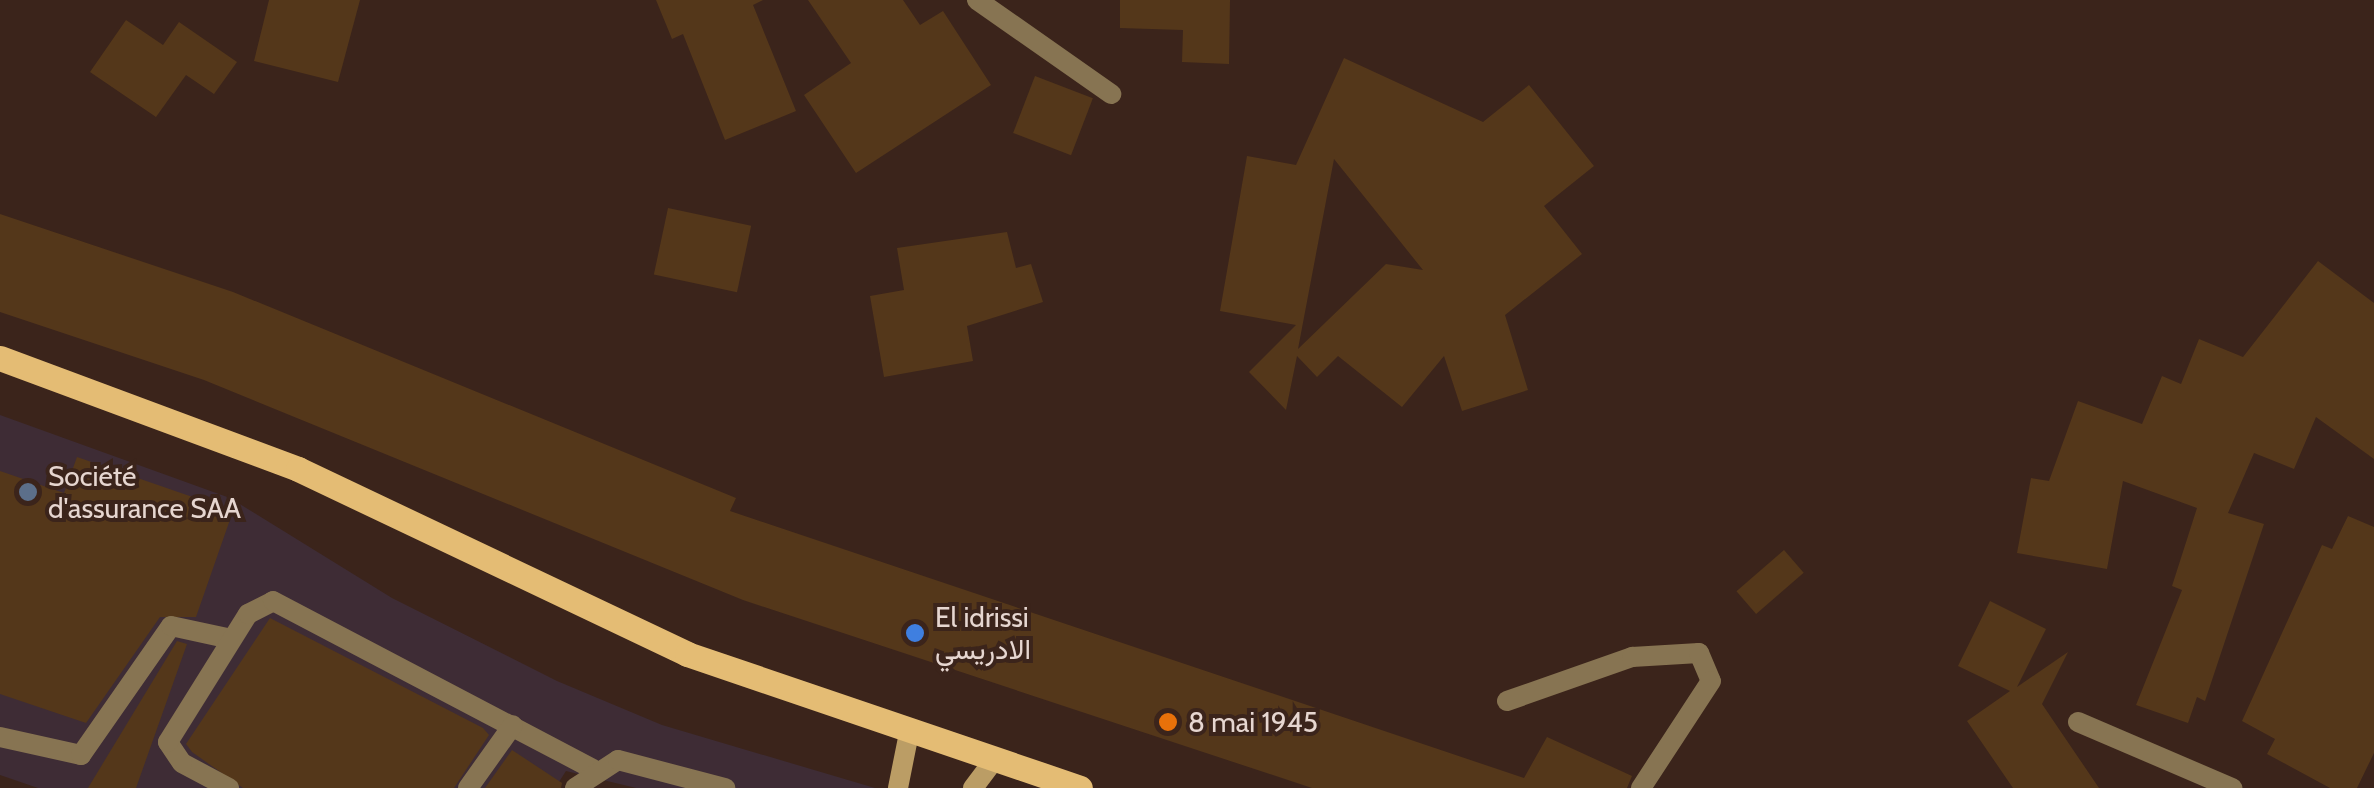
<!DOCTYPE html>
<meta charset="utf-8">
<style>
body{margin:0}
#map{position:relative;width:2374px;height:788px;overflow:hidden;background:#3b241b;font-family:Cabin,Vazirmatn,sans-serif}
div>[style]{position:absolute}
.commercial>*{inset:0;background:#3e2c35}
.building>*{inset:0;background:#54371a;transform-origin:0 0}
.minor>*{height:20px;margin:-10px;padding:0 10px;transform-origin:10px;border-radius:10px;background:#877452}
.secondary>*{height:20px;margin:-10px;padding:0 10px;transform-origin:10px;border-radius:10px;background:#bb9d65}
.primary>*{height:25px;margin:-12.5px;padding:0 12.5px;transform-origin:12.5px;border-radius:12.5px;background:#e4bc74}
.dots>*{width:28px;height:28px;translate:-50% -50%;box-sizing:border-box;border:5px solid #3b241b;border-radius:50%}
span{translate:-50% -50%;white-space:nowrap;text-align:center;line-height:1.15;-webkit-text-stroke:8px #3b241b;paint-order:stroke}
.poi-label{font-size:28px;color:#e6d6d0}
.left{translate:0 -50%;text-align:left}
</style>
<div id="map">
<div class="commercial">
<div style="clip-path:polygon(0 415px,230px 498px,392px 598px,557px 681px,662px 725px,875px 788px,636px 788px,566px 771px,555px 788px,38px 788px,0 775px)"></div>
</div>
<div class="building">
<div style="clip-path:polygon(269px 0,360px 0,338px 82px,254px 61px)"></div>
<div style="clip-path:polygon(656px 0,763px 0,753px 5px,796px 111px,725px 140px,683px 34px,672px 39px)"></div>
<div style="clip-path:polygon(808px 0,903px 0,920px 25px,943px 11px,991px 85px,856px 173px,804px 95px,851px 63px)"></div>
<div style="clip-path:polygon(1120px 0,1230px 0,1229px 64px,1182px 62px,1183px 30px,1120px 28px)"></div>
<div style="clip-path:polygon(126px 20px,163px 45px,179px 22px,237px 62px,214px 94px,186px 75px,156px 117px,90px 72px)"></div>
<div style="clip-path:polygon(evenodd,1344px 58px,1483px 122px,1529px 85px,1594px 166px,1544px 206px,1582px 254px,1505px 315px,1528px 390px,1462px 411px,1444px 356px,1402px 407px,1338px 356px,1317px 377px,1297px 356px,1286px 410px,1249px 372px,1296px 325px,1220px 311px,1247px 156px,1296px 165px,1344px 58px,1334px 159px,1423px 270px,1386px 264px,1298px 349px,1334px 159px)"></div>
<div style="left:1035px;top:76px;width:62px;height:61px;rotate:21deg"></div>
<div style="left:668px;top:208px;width:85px;height:68px;rotate:12deg"></div>
<div style="clip-path:polygon(0 214px,233px 292px,736px 498px,730px 511px,1524px 778px,1547px 737px,1632px 776px,1627px 788px,1312px 788px,743px 600px,204px 380px,0 312px)"></div>
<div style="clip-path:polygon(1007px 232px,1016px 268px,1031px 264px,1043px 302px,967px 326px,973px 361px,884px 377px,870px 296px,904px 290px,897px 248px)"></div>
<div style="clip-path:polygon(2318px 261px,2374px 303px,2374px 459px,2316px 417px,2294px 469px,2254px 453px,2228px 513px,2264px 524px,2205px 701px,2197px 697px,2188px 723px,2136px 705px,2182px 590px,2172px 586px,2197px 508px,2123px 481px,2107px 569px,2017px 553px,2031px 478px,2049px 481px,2078px 401px,2142px 424px,2162px 376px,2181px 384px,2199px 339px,2243px 357px)"></div>
<div style="clip-path:polygon(77px 457px,233px 511px,196px 617px,160px 617px,86px 723px,0 694px,0 471px,64px 493px)"></div>
<div style="clip-path:polygon(2348px 516px,2374px 527px,2374px 753px,2357px 788px,2330px 788px,2267px 754px,2275px 739px,2242px 721px,2322px 545px,2332px 549px)"></div>
<div style="left:1784px;top:550px;width:30px;height:63px;rotate:49deg"></div>
<div style="clip-path:polygon(1990px 601px,2046px 629px,2017px 687px,2068px 652px,2042px 704px,2099px 788px,2013px 788px,1967px 721px,2010px 691px,1958px 666px)"></div>
<div style="clip-path:polygon(270px 618px,483px 728px,489px 735px,454px 788px,243px 788px,192px 752px,186px 744px)"></div>
<div style="clip-path:polygon(177px 641px,187px 644px,136px 788px,88px 788px)"></div>
<div style="clip-path:polygon(512px 750px,562px 783px,561px 788px,485px 788px)"></div>
</div>
<div class="minor">
<div style="left:977px;top:0;width:164px;rotate:35deg"></div>
<div style="left:1507px;top:701px;width:133px;rotate:-19.4deg"></div>
<div style="left:1632px;top:657px;width:67px;rotate:-3.4deg"></div>
<div style="left:1699px;top:653px;width:30px;rotate:67deg"></div>
<div style="left:1711px;top:681px;width:128px;rotate:123.2deg"></div>
<div style="left:2078px;top:722px;width:168px;rotate:23.2deg"></div>
<div style="left:0;top:737px;width:83px;rotate:12.5deg"></div>
<div style="left:81px;top:755px;width:157px;rotate:-55.1deg"></div>
<div style="left:171px;top:626px;width:61px;rotate:12.2deg"></div>
<div style="left:229px;top:788px;width:53px;rotate:-152deg"></div>
<div style="left:182px;top:763px;width:25px;rotate:-124deg"></div>
<div style="left:168px;top:742px;width:151px;rotate:-58deg"></div>
<div style="left:248px;top:614px;width:28px;rotate:-27deg"></div>
<div style="left:273px;top:601px;width:361px;rotate:27.7deg"></div>
<div style="left:468px;top:788px;width:77px;rotate:-54.5deg"></div>
<div style="left:575px;top:788px;width:51px;rotate:-33.1deg"></div>
<div style="left:618px;top:760px;width:111px;rotate:14.7deg"></div>
</div>
<div class="secondary">
<div style="left:898px;top:788px;width:56px;rotate:-78.7deg"></div>
<div style="left:973px;top:788px;width:31px;rotate:-53deg"></div>
</div>
<div class="primary">
<div style="left:0;top:358px;width:318px;rotate:20.4deg"></div>
<div style="left:298px;top:469px;width:431px;rotate:25.4deg"></div>
<div style="left:687px;top:654px;width:415px;rotate:18.8deg"></div>
</div>
<div class="dots">
<div style="left:28px;top:492px;background:#5c6f8a"></div>
<div style="left:915px;top:633px;background:#3f7fe0"></div>
<div style="left:1168px;top:722px;background:#e8710a"></div>
</div>
<div class="poi-label">
<span class="left" style="left:48px;top:492px">Société<br>d'assurance SAA</span>
<span class="left" style="left:935px;top:633px">El idrissi<br>الادريسي</span>
<span class="left" style="left:1188px;top:722px">8 mai 1945</span>
</div>
</div>
